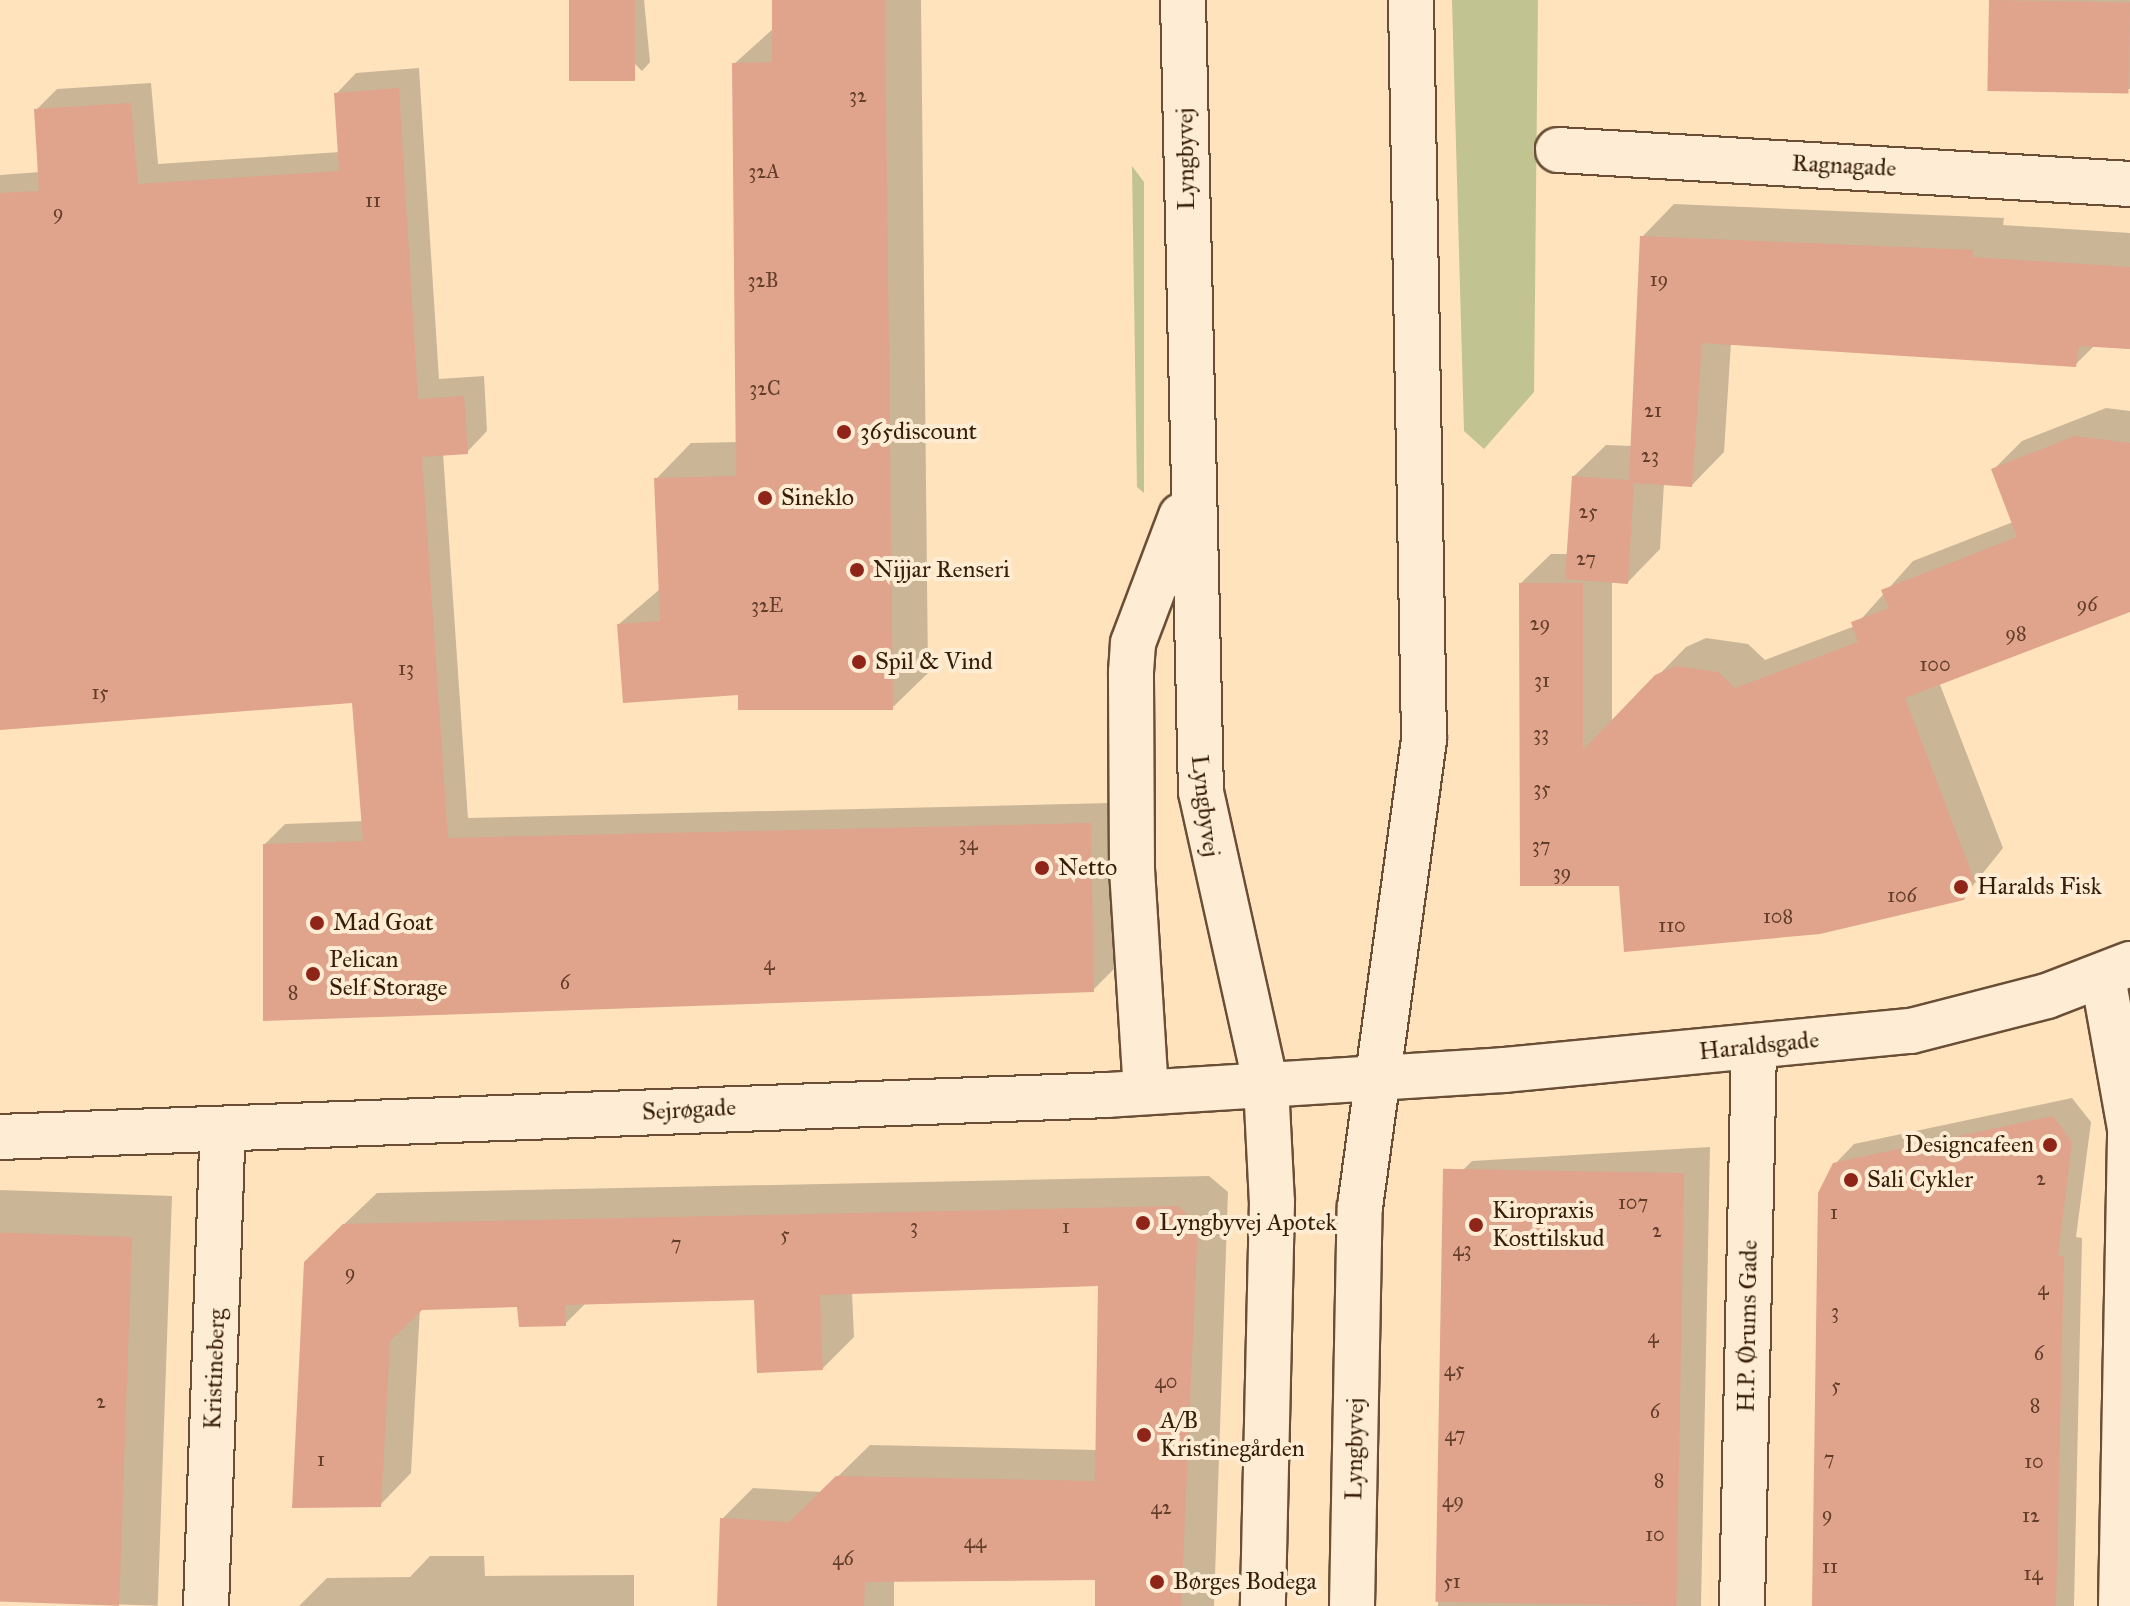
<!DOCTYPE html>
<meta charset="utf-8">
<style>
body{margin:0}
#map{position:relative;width:2130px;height:1606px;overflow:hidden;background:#fee3bd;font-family:"IM FELL Great Primer",serif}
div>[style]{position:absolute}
.green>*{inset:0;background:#c1c390}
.shadow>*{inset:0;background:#0003;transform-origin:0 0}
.building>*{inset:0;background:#e0a38b;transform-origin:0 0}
.roads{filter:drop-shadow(2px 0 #6a4e36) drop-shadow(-2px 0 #6a4e36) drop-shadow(0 2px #6a4e36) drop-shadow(0 -2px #6a4e36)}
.minor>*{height:44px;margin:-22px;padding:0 22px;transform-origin:22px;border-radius:22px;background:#feedd4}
.tertiary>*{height:44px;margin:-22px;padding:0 22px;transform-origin:22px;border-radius:22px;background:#feedd4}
.dots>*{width:22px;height:22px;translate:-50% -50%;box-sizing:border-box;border:4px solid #feedd4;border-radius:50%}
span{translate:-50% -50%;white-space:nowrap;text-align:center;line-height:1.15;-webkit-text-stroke:8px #feedd4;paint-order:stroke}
.number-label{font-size:20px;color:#623e2a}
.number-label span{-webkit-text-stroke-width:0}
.street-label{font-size:24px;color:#381d09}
.poi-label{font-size:24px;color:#381d09}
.left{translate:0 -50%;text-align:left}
.right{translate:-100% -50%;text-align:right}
</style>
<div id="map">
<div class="green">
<div style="clip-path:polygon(1452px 0,1538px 0,1534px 392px,1484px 449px,1464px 431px)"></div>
<div style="clip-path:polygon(1132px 166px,1144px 182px,1144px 493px,1137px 487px)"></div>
</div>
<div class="shadow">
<div style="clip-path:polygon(571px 0,644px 0,650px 62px,642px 71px)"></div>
<div style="clip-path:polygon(774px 0,921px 0,928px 673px,892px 708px,740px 692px,619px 624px,660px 589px,656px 479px,691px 443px,738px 442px,734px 64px,774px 28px)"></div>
<div style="left:1991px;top:0;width:139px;height:89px"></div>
<div style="clip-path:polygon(419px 68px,439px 379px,484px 376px,487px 431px,467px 452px,443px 453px,468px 818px,1111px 803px,1114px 969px,1093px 990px,265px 844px,285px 824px,364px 821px,354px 701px,0 728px,0 175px,40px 172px,36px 110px,57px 89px,151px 83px,158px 164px,340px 152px,336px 94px,356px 73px)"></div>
<div style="clip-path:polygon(1674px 204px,2004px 218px,2003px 225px,2130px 233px,2130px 349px,2094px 346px,2075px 365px,1731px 343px,1724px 452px,1692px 485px,1664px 483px,1660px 549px,1628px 582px,1612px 581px,1612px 723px,1686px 647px,1706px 638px,1748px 644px,1765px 660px,1855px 626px,1913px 561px,2013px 522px,1993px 470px,2022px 441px,2106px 408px,2130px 411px,2130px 610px,1939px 682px,2003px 848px,1963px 898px,1621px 884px,1521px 583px,1551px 554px,1569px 554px,1573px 477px,1606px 445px,1632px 446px,1642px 237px)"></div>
<div style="clip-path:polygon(2072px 1098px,2091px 1122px,2076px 1237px,2082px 1238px,2074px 1606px,1814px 1606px,1835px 1164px,1854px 1144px)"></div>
<div style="clip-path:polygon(1710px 1147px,1701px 1606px,1438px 1606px,1445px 1188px,1472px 1161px)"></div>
<div style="clip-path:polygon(1209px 1176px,1228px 1192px,1214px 1606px,1097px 1606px,1096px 1578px,894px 1580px,894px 1606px,719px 1606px,722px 1519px,753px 1488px,822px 1492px,870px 1445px,1097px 1450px,1100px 1284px,852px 1292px,854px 1337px,823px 1368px,756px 1298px,586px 1303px,565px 1324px,519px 1305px,420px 1308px,411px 1473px,380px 1505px,337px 1231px,377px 1193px)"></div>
<div style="left:172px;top:1196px;width:410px;height:172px;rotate:92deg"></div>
<div style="clip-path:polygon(430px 1556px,484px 1556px,485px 1576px,634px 1575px,634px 1606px,299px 1606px,327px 1578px,410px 1577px)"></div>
</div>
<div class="building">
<div style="left:569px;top:0;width:66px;height:81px"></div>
<div style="clip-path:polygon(772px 0,885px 0,893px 710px,738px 710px,738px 695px,623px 703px,617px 624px,660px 621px,654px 478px,736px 476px,732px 63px,772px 62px)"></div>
<div style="left:1989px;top:0;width:141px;height:91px;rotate:1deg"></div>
<div style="clip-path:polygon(399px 88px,418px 399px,464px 396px,468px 454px,422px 457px,448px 838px,1091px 823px,1094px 992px,263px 1021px,263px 844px,363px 841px,352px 703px,0 730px,0 193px,39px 191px,34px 109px,131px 103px,138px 184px,339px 171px,334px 93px)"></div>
<div style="clip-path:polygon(1640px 236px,1973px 250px,1972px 257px,2130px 267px,2130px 349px,2079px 346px,2076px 367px,1702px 343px,1692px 487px,1634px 483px,1628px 584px,1565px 579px,1572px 476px,1629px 480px)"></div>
<div style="clip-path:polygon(2075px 436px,2130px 443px,2130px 612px,1905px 698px,1974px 879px,1964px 900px,1820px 934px,1624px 952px,1619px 886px,1520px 886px,1519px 583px,1583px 583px,1583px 750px,1655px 675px,1675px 666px,1718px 672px,1735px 688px,1858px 642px,1851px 622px,1889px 608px,1881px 590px,2017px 537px,1991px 469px)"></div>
<div style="clip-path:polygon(2053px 1116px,2072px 1142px,2058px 1256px,2064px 1256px,2056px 1606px,1812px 1606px,1818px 1193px,1833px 1163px)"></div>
<div style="left:1684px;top:1173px;width:433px;height:241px;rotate:91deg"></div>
<div style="clip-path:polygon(1178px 1206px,1198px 1224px,1181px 1606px,1095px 1606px,1095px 1580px,865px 1582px,864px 1606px,717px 1606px,720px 1518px,789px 1522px,836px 1476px,1095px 1481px,1098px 1286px,820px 1295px,823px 1370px,757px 1373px,754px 1300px,565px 1305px,566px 1326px,519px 1327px,517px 1307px,422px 1310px,390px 1341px,381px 1507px,292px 1508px,304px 1262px,343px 1224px)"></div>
<div style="left:132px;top:1237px;width:369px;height:132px;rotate:92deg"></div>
</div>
<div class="roads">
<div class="minor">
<div style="left:1558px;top:150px;width:573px;rotate:3.4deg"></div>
<div style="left:2103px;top:977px;width:154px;rotate:79.9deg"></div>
<div style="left:206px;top:1606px;width:475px;rotate:-88deg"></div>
<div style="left:1742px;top:1606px;width:560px;rotate:-88.77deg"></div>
<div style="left:2121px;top:1606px;width:472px;rotate:-88.9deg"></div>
</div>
<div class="tertiary">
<div style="left:1183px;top:0;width:792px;rotate:88.7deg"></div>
<div style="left:1201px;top:792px;width:300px;rotate:77.5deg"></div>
<div style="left:1266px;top:1085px;width:117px;rotate:87.1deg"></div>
<div style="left:1272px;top:1202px;width:404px;rotate:91.3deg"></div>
<div style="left:1146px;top:1092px;width:222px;rotate:-93.6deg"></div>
<div style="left:1132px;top:870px;width:198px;rotate:-90.3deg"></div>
<div style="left:1131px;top:672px;width:29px;rotate:-86deg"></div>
<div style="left:1133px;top:643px;width:136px;rotate:-69.3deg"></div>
<div style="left:0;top:1137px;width:1108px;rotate:-2.17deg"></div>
<div style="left:1107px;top:1095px;width:398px;rotate:-3.6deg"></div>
<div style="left:1504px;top:1070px;width:409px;rotate:-5.5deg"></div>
<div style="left:1911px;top:1031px;width:140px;rotate:-14.4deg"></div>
<div style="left:2047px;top:996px;width:89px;rotate:-21.1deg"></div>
<div style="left:1352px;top:1606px;width:399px;rotate:-88.9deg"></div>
<div style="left:1360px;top:1207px;width:472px;rotate:-82.2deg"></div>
<div style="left:1424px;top:739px;width:739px;rotate:-91.01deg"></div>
</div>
</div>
<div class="dots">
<div style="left:844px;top:432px;background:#8f2418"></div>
<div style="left:765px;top:498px;background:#8f2418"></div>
<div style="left:857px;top:570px;background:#8f2418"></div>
<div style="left:859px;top:662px;background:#8f2418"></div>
<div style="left:1042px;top:868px;background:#8f2418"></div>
<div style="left:1961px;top:887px;background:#8f2418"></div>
<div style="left:317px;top:923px;background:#8f2418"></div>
<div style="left:313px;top:974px;background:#8f2418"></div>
<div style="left:2050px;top:1145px;background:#8f2418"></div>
<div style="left:1851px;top:1180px;background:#8f2418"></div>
<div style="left:1143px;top:1223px;background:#8f2418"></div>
<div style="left:1476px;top:1225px;background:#8f2418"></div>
<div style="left:1144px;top:1435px;background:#8f2418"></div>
<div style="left:1157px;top:1582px;background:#8f2418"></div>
</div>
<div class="number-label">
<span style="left:858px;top:95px">32</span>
<span style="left:764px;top:171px">32A</span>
<span style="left:373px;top:200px">11</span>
<span style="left:58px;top:212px">9</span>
<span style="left:1659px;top:279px">19</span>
<span style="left:763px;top:280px">32B</span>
<span style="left:765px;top:388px">32C</span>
<span style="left:1653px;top:410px">21</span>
<span style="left:1650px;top:455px">23</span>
<span style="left:1588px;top:511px">25</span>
<span style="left:1586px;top:558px">27</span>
<span style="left:2087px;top:604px">96</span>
<span style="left:767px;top:605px">32E</span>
<span style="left:1540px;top:623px">29</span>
<span style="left:2016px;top:633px">98</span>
<span style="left:1935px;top:664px">100</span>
<span style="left:406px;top:668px">13</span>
<span style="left:1542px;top:680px">31</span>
<span style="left:100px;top:692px">15</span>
<span style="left:1541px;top:733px">33</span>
<span style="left:1542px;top:788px">35</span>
<span style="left:968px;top:843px">34</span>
<span style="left:1541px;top:845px">37</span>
<span style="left:1562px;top:872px">39</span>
<span style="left:1902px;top:895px">106</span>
<span style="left:1778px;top:916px">108</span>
<span style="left:1672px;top:925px">110</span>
<span style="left:769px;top:963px">4</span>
<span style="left:565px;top:982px">6</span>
<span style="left:293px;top:992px">8</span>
<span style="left:2041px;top:1178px">2</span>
<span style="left:1633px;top:1202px">107</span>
<span style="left:1834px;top:1212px">1</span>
<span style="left:914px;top:1226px">3</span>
<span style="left:1066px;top:1226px">1</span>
<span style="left:1657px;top:1230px">2</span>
<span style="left:785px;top:1234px">5</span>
<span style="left:676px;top:1243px">7</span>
<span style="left:1462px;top:1249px">43</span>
<span style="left:350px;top:1272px">9</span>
<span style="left:2043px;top:1288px">4</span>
<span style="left:1835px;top:1311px">3</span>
<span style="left:1653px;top:1336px">4</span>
<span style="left:2039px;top:1353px">6</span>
<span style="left:1454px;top:1369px">45</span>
<span style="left:1166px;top:1381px">40</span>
<span style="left:1836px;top:1385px">5</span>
<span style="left:101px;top:1401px">2</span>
<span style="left:2035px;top:1405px">8</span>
<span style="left:1655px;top:1411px">6</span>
<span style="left:1455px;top:1434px">47</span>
<span style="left:1829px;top:1458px">7</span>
<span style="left:321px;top:1459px">1</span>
<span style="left:2034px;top:1461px">10</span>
<span style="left:1659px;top:1480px">8</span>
<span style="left:1453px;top:1500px">49</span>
<span style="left:1161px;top:1507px">42</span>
<span style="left:1827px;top:1514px">9</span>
<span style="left:2031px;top:1515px">12</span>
<span style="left:1655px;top:1534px">10</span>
<span style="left:975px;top:1541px">44</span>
<span style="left:843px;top:1558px">46</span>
<span style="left:1830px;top:1566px">11</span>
<span style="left:2033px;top:1573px">14</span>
<span style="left:1452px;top:1581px">51</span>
</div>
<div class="street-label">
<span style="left:1186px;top:159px;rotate:-91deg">Lyngbyvej</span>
<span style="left:1844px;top:166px;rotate:3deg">Ragnagade</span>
<span style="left:1205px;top:806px;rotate:83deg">Lyngbyvej</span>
<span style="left:1759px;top:1046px;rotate:-6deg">Haraldsgade</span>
<span style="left:689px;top:1110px;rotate:-3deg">Sejrøgade</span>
<span style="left:1748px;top:1326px;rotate:-89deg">H.P. Ørums Gade</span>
<span style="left:215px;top:1369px;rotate:-88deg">Kristineberg</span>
<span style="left:1355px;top:1449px;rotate:-89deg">Lyngbyvej</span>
</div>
<div class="poi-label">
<span class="left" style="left:860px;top:432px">365discount</span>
<span class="left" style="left:781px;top:498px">Sineklo</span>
<span class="left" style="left:873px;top:570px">Nijjar Renseri</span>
<span class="left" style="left:875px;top:662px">Spil &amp; Vind</span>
<span class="left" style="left:1058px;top:868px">Netto</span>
<span class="left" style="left:1977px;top:887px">Haralds Fisk</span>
<span class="left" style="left:333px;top:923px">Mad Goat</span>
<span class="left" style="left:329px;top:974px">Pelican<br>Self Storage</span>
<span class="right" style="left:2034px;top:1145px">Designcafeen</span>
<span class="left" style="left:1867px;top:1180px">Sali Cykler</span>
<span class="left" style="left:1492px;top:1225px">Kiropraxis<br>Kosttilskud</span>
<span class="left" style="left:1159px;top:1223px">Lyngbyvej Apotek</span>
<span class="left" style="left:1160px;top:1435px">A/B<br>Kristinegården</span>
<span class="left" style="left:1173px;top:1582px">Børges Bodega</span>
</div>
</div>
